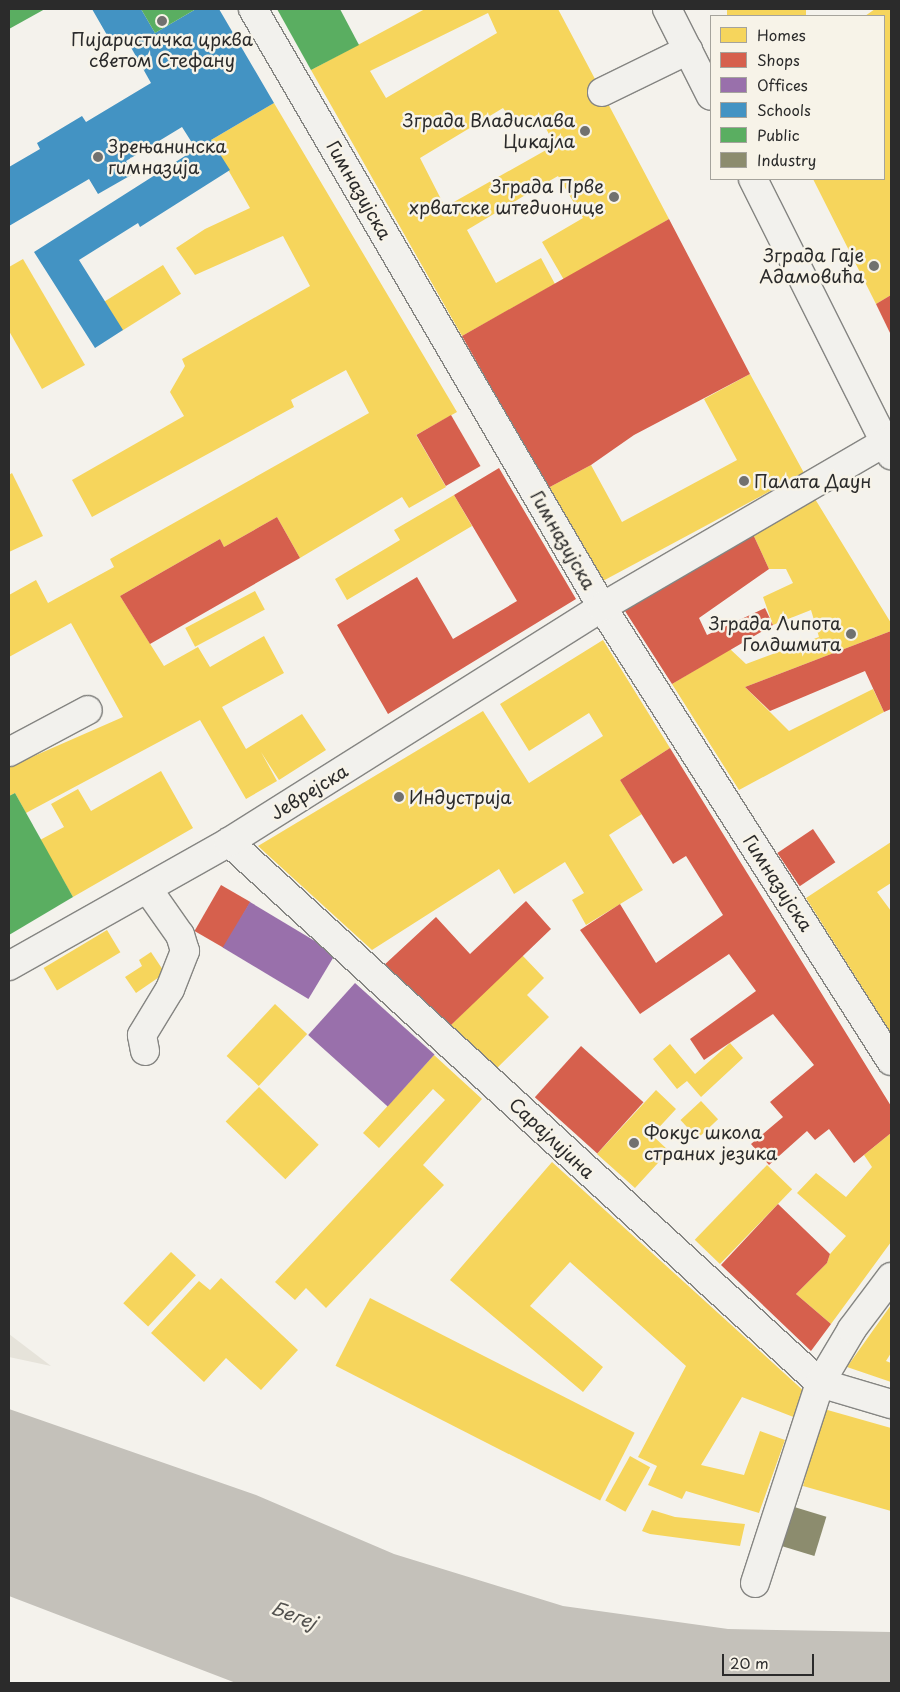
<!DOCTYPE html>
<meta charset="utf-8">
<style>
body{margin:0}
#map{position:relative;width:900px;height:1692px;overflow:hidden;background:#f4f2ec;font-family:"Playpen Sans",sans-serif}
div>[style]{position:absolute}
.green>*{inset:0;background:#e6e3da}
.water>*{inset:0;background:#c4c1ba}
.homes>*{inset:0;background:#f6d55c;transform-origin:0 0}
.shops>*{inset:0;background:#d6604d;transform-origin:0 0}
.offices>*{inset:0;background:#9970ab;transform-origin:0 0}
.schools>*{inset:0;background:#4393c3}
.public>*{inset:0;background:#5aae61}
.industry>*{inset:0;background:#8c8c6e;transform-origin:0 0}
.roads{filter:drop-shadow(1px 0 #858582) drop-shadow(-1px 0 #858582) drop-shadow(0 1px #858582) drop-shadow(0 -1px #858582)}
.minor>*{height:28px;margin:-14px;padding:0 14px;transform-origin:14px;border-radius:14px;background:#f2f1ed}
.dots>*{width:14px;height:14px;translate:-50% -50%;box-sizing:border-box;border:2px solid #f7f3e8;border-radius:50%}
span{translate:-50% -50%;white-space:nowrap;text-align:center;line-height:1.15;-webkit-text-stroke:5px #f7f3e8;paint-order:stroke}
.poi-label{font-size:18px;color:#2b2b2b}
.right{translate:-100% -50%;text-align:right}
.left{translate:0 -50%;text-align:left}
.street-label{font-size:18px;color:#2b2b2b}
.water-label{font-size:19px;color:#53524f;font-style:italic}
.frame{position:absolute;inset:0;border:10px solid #2b2b2b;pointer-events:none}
.legend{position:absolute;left:710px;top:15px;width:175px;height:165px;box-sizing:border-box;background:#f7f3e8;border:1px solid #a5a39c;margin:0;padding:6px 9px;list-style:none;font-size:15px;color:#2b2b2b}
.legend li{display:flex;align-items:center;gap:10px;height:25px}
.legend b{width:25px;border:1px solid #a5a39c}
.scale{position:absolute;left:722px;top:1654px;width:92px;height:22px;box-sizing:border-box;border:2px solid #2b2b2b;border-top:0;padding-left:6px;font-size:15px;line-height:18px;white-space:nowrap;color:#2b2b2b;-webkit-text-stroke:4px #f7f3e8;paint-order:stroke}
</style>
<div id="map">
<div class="green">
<div style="clip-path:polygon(9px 1334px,51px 1366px,9px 1357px)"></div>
</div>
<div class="water">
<div style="clip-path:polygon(9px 1409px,256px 1495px,394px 1554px,563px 1606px,728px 1629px,891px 1632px,891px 1683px,236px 1683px,9px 1596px)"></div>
</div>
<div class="homes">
<div style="clip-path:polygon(evenodd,425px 9px,558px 9px,669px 219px,564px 280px,542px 242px,583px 218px,558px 176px,537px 188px,467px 230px,496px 283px,541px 258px,555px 284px,462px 336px,311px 70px,425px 9px,488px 13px,497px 33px,386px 98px,370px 71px,488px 13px,425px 9px,503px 108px,511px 119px,539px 116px,555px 145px,445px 207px,420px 158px,503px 108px)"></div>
<div style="left:727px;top:9px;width:79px;height:8px"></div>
<div style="clip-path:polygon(875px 9px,891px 9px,891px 295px,876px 304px,813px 179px,884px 179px,884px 16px,865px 16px)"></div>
<div style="clip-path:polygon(274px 103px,457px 412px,416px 435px,446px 487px,409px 508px,402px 497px,300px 558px,277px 517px,224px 547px,220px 539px,120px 596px,164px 666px,198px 647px,210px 667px,264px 636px,284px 673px,222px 707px,246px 749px,302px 714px,326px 750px,279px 780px,261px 752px,277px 781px,246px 799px,200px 720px,26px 813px,15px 793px,9px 796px,9px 767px,123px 717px,71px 623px,9px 657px,9px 595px,36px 580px,48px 603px,114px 567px,110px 559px,369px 413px,346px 370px,291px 400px,294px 407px,92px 517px,72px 480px,184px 416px,170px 392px,185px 366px,182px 359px,310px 286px,283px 236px,195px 275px,176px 248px,205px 229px,250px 208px,211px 140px)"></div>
<div style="clip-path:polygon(23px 259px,85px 365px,42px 389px,9px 331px,9px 267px)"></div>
<div style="left:163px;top:265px;width:34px;height:69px;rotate:58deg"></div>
<div style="clip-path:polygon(750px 374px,804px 473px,601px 582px,548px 488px,591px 465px,622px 522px,737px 460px,704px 399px)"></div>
<div style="clip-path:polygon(12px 473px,43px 536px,9px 552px,9px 475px)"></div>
<div style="clip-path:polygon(812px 494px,891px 623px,891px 631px,745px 687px,789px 731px,873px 689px,884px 712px,739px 790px,672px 684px,730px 649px,746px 664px,819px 637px,811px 610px,773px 625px,763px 597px,793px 583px,786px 569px,769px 569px,752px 532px)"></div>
<div style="clip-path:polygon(454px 495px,472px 526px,347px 600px,335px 579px,400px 540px,394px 530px)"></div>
<div style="left:255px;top:591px;width:21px;height:79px;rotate:62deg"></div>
<div style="clip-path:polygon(603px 640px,670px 748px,620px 780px,642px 814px,609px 835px,643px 890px,586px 925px,572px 900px,584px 893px,565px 862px,514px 894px,499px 869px,372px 950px,258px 846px,483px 711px,529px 783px,603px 736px,589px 713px,529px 751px,500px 704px)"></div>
<div style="clip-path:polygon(161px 771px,193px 828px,73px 897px,40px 840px,64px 827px,51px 804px,78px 789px,91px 811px)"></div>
<div style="clip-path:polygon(891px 842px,891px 883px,877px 892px,891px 911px,891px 1033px,806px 898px)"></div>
<div style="left:107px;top:930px;width:26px;height:74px;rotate:59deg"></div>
<div style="clip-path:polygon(151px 952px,165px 973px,136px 993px,125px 977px,142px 966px,139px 960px)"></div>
<div style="clip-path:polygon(522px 955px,544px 978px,527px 995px,549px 1017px,496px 1069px,449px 1027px)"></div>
<div style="left:275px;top:1004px;width:44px;height:71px;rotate:43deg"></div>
<div style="clip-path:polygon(730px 1043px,743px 1058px,701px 1097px,687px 1081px,677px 1089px,653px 1059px,670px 1044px,695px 1074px)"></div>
<div style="clip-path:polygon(434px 1055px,482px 1099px,423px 1165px,444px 1185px,326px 1308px,306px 1288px,295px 1300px,275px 1282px,445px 1100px,433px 1089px,379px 1148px,363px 1133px)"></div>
<div style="left:259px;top:1087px;width:83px;height:48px;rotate:44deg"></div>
<div style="clip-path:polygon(656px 1090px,676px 1109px,652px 1135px,669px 1151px,635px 1188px,597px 1154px)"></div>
<div style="left:701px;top:1101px;width:25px;height:28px;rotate:47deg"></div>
<div style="clip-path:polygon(891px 1133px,891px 1242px,831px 1324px,796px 1294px,827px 1263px,830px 1254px,846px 1236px,797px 1193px,816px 1173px,846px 1197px,872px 1167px,864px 1155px)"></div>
<div style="clip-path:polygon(552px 1162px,806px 1393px,796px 1418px,742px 1397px,701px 1465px,744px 1475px,760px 1431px,785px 1440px,759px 1513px,686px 1491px,682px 1499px,648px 1485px,657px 1466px,638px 1457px,686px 1366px,570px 1262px,530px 1306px,603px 1367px,583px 1392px,450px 1280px)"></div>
<div style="left:767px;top:1165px;width:35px;height:104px;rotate:44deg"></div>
<div style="left:171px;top:1252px;width:34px;height:70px;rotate:43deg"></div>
<div style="clip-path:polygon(221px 1278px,298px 1350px,261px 1390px,226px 1358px,204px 1382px,151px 1333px,199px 1281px,210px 1290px)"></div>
<div style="left:370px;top:1298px;width:297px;height:76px;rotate:27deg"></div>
<div style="clip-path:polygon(891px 1305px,891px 1353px,886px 1361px,891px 1363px,891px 1382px,847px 1367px)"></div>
<div style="clip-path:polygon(824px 1409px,891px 1428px,891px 1511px,803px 1486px)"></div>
<div style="left:630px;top:1456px;width:23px;height:51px;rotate:29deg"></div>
<div style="clip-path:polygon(652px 1510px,675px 1517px,745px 1524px,740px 1546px,650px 1534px,642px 1531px)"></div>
</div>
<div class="shops">
<div style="clip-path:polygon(669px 219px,750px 374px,634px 435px,591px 465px,548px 488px,462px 336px)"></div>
<div style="clip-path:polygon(891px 295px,891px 335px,876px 304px)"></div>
<div style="left:451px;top:415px;width:59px;height:40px;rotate:60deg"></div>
<div style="clip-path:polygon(499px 468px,576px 599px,388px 714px,337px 625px,417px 577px,453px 639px,517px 601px,454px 495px)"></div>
<div style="clip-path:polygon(277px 517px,300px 558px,150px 644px,120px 596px,220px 539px,224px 547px)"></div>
<div style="clip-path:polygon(752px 532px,769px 569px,699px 618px,707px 635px,765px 608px,773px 625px,672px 684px,625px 611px)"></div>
<div style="clip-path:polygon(891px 631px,891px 709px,884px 712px,865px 671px,770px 711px,745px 687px)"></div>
<div style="clip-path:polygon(670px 748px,891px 1106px,891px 1133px,854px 1163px,829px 1129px,815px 1140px,807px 1131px,769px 1165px,751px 1144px,783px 1117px,770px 1102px,814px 1065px,773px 1014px,704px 1060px,690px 1039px,756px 991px,729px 954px,640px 1014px,580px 930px,620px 904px,656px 963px,723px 915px,686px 856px,673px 864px,620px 780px)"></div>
<div style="left:813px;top:829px;width:40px;height:43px;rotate:56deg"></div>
<div style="left:221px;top:885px;width:34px;height:53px;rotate:30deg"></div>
<div style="clip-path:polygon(526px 901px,551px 929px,449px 1027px,382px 967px,436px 917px,470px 954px)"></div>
<div style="left:581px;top:1046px;width:84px;height:69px;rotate:42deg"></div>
<div style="clip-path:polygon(778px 1204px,830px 1254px,827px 1263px,796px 1294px,831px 1324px,811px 1351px,721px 1265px)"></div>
</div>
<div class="offices">
<div style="left:250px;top:902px;width:100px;height:53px;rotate:31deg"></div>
<div style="left:355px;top:983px;width:107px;height:70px;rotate:42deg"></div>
</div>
<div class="schools">
<div style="clip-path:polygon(92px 9px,141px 9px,155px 33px,196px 9px,219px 9px,274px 103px,211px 140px,230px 170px,140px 227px,138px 223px,79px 260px,123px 330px,95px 348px,34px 252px,196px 149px,182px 127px,126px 161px,133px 174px,98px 194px,89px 179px,9px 226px,9px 167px,40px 149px,37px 143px,82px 116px,86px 122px,151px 83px,124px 35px,111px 42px)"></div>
</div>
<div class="public">
<div style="clip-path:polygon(9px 9px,45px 9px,9px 29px)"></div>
<div style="clip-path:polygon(141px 9px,196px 9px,155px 33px)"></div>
<div style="clip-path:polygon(277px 9px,340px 9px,359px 45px,311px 70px)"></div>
<div style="clip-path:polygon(15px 793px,73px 897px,9px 935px,9px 796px)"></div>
</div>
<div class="industry">
<div style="left:791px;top:1506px;width:37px;height:41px;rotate:17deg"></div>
</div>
<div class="roads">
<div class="minor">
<div style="left:253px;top:9px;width:692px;rotate:59.73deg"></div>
<div style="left:602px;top:607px;width:538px;rotate:57.52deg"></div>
<div style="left:667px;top:9px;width:97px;rotate:63.2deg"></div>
<div style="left:602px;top:92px;width:96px;rotate:-26deg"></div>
<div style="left:753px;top:179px;width:309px;rotate:63.4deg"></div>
<div style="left:9px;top:752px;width:89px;rotate:-28deg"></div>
<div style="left:229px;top:842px;width:801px;rotate:42.47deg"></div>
<div style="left:820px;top:1383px;width:74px;rotate:16.5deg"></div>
<div style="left:9px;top:966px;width:253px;rotate:-29.4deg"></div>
<div style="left:229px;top:842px;width:441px;rotate:-32.2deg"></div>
<div style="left:602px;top:607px;width:328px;rotate:-30.2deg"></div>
<div style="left:145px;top:1051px;width:16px;rotate:-101deg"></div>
<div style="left:142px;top:1035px;width:54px;rotate:-58.7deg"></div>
<div style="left:170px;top:989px;width:41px;rotate:-68.5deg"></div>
<div style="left:185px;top:951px;width:17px;rotate:-107deg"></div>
<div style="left:180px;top:935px;width:57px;rotate:-125.1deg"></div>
<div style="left:755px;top:1583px;width:210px;rotate:-72deg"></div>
<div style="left:820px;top:1383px;width:63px;rotate:-59.3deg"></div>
<div style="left:852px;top:1329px;width:65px;rotate:-53.1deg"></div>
</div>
</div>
<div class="dots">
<div style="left:162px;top:21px;background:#71716f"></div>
<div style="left:585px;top:131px;background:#71716f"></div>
<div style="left:98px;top:157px;background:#71716f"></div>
<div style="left:614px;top:197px;background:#71716f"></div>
<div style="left:874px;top:266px;background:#71716f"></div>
<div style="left:744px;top:481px;background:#71716f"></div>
<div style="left:851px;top:634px;background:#71716f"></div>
<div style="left:399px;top:797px;background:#71716f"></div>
<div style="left:634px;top:1143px;background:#71716f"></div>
</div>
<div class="poi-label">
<span style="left:162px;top:50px">Пијаристичка црква<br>светом Стефану</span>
<span class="right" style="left:575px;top:131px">Зграда Владислава<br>Цикајла</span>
<span class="left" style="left:108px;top:157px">Зрењанинска<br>гимназија</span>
<span class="right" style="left:604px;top:197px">Зграда Прве<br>хрватске штедионице</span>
<span class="right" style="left:864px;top:266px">Зграда Гаје<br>Адамовића</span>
<span class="left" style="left:754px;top:481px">Палата Даун</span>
<span class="right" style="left:841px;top:634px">Зграда Липота<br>Голдшмита</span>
<span class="left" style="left:409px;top:797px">Индустрија</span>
<span class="left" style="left:644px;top:1143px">Фокус школа<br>страних језика</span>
</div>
<div class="street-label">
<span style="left:359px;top:190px;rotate:60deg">Гимназијска</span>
<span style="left:563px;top:540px;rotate:60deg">Гимназијска</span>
<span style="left:309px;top:792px;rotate:-32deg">Јеврејска</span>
<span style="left:778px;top:883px;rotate:57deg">Гимназијска</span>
<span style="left:552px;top:1138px;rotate:43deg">Сарајлијина</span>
</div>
<div class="water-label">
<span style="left:294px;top:1615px;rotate:21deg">Бегеј</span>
</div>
<div class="frame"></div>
<ul class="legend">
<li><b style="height:14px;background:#f6d55c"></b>Homes</li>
<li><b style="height:14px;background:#d6604d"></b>Shops</li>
<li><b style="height:14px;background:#9970ab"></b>Offices</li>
<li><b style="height:14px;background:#4393c3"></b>Schools</li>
<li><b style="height:14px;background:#5aae61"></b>Public</li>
<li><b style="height:14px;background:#8c8c6e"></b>Industry</li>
</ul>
<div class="scale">20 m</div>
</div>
